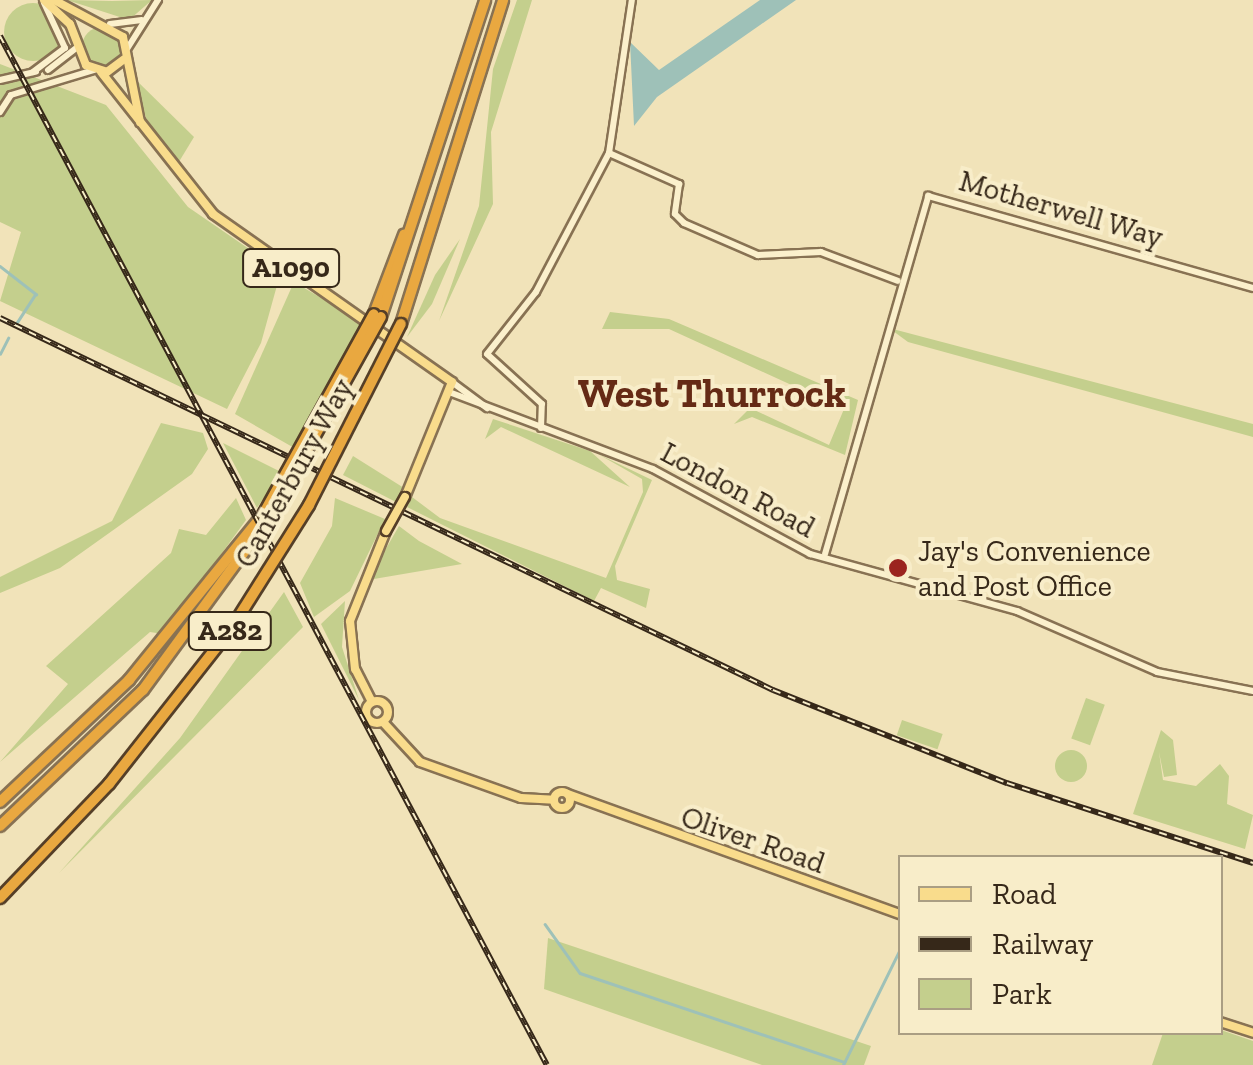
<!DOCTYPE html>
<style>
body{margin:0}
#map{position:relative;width:1253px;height:1065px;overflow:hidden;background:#f1e3b9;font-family:"Zilla Slab",serif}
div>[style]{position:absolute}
.green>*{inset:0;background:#c4cf8d;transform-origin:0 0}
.round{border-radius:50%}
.water>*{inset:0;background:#9ec1b8}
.stream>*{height:2.5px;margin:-1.25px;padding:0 1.25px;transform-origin:1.25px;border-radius:1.25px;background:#9ec1b8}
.roads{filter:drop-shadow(2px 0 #887253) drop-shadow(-2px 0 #887253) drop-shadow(0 2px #887253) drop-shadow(0 -2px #887253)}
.minor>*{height:6px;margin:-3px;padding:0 3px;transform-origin:3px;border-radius:3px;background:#fbf0cc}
.major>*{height:8px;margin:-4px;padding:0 4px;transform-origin:4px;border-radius:4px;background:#f9dc8c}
.major>.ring{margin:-4px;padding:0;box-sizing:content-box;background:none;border:8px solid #f9dc8c;border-radius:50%}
.highway>*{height:10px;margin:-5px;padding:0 5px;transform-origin:5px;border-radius:5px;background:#e9a840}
.rail>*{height:6px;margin-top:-3px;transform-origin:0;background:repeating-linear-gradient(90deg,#f8edc9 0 8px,#362819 0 16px);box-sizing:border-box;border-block:2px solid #362819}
.bridges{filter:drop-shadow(2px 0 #553f28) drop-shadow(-2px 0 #553f28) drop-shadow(0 2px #553f28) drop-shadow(0 -2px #553f28)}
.major-bridge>*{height:8px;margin:-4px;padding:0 4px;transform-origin:4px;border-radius:4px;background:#f9dc8c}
.highway-bridge>*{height:10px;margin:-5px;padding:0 5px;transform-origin:5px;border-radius:5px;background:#e9a840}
.dots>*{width:28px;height:28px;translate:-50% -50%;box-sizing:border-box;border:5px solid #f8edc9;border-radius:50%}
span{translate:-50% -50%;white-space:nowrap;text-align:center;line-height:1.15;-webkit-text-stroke:8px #f8edc9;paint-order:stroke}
.shield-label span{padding:2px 8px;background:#f8edc9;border:2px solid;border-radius:8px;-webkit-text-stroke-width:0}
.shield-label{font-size:28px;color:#362819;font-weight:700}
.street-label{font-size:30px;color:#362819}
.poi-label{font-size:30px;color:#362819}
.left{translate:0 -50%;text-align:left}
.district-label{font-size:40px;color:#652a15;font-weight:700}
.legend{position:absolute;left:898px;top:855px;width:325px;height:180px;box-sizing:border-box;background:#f8edc9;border:2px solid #aa9e83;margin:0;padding:12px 18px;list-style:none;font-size:30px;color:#362819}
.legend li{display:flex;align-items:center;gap:20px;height:50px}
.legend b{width:50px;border:2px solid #aa9e83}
</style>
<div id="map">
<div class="green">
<div style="clip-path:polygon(67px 0,112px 1px,152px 0,129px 20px)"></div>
<div style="clip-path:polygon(517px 0,532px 0,491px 132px,493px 204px,439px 321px,479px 206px,493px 69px)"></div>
<div class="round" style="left:4px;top:3px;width:58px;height:58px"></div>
<div class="round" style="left:82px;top:27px;width:40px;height:40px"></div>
<div style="clip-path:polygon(0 64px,106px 105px,188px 207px,281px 271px,261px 343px,227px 409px,0 301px,21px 232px,0 222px)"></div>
<div style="clip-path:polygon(134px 78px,194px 137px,177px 165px,146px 118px)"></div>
<div style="clip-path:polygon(460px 239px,432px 304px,407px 337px,435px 275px)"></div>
<div style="clip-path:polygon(294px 282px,362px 322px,296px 449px,235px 414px)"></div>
<div style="clip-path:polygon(610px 312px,669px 319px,858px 400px,845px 455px,752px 417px,734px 424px,750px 408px,829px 445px,844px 409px,669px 329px,602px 329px)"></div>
<div style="clip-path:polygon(889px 328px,1253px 424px,1253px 437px,908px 342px)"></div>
<div style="clip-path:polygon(493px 419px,590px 451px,630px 487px,501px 427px,485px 439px)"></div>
<div style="clip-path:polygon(161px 423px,203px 433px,208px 449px,192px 474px,60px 568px,0 593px,0 577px,112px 521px)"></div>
<div style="clip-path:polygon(223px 443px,281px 472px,257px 508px)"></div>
<div style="clip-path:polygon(598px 454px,652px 480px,615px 566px,617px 580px,650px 589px,646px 608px,601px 588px,594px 601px,407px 507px,412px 497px,440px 518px,606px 578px,643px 492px,642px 479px)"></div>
<div style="clip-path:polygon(353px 456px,404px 488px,396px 502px,343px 475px)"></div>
<div style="clip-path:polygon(236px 498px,246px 520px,163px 634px,150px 632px,0 762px,68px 684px,46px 666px,171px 553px,179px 529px,206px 535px)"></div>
<div style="clip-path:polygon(335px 498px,385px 519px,350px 591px,314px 617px,300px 583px,332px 526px)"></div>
<div style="clip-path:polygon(399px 526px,419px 541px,462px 564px,368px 580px)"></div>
<div style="clip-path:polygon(284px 592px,303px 627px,59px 873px,180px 738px)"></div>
<div style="clip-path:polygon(345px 601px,342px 647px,359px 700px,321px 624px)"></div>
<div style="left:1086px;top:698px;width:20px;height:43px;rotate:20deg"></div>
<div style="left:902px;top:720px;width:43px;height:16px;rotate:19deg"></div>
<div style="clip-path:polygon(1161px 730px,1173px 740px,1177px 775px,1164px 777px,1159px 752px,1163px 780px,1196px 786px,1220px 764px,1229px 776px,1227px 804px,1253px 815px,1245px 849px,1133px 814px)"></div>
<div class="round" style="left:1055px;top:750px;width:32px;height:32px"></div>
<div style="clip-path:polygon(548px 938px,871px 1046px,864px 1065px,762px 1065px,544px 989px)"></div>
<div style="clip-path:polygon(1221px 1030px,1253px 1041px,1253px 1065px,1152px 1065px,1163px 1033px)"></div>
</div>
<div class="water">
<div style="clip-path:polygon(760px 0,796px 0,657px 97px,634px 126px,630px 42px,659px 70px)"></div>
</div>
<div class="stream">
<div style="left:0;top:266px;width:46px;rotate:37.9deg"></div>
<div style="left:36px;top:294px;width:35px;rotate:123deg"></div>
<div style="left:0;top:354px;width:18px;rotate:-63deg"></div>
<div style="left:545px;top:924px;width:60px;rotate:54.5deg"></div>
<div style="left:580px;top:973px;width:279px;rotate:18.6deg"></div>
<div style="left:843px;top:1065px;width:129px;rotate:-63.8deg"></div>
</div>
<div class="roads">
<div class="minor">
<div style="left:110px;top:24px;width:32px;rotate:-7deg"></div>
<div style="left:127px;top:49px;width:58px;rotate:-57.7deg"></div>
<div style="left:48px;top:70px;width:36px;rotate:-38deg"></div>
<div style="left:33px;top:72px;width:40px;rotate:-37deg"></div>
<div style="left:65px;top:48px;width:50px;rotate:-115deg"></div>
<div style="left:0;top:80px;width:37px;rotate:-13deg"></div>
<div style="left:11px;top:95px;width:87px;rotate:-16.8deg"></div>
<div style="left:0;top:112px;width:20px;rotate:-57deg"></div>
<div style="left:609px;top:153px;width:77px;rotate:23.9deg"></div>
<div style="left:679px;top:184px;width:30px;rotate:98deg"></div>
<div style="left:675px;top:214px;width:13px;rotate:45deg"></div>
<div style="left:684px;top:223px;width:81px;rotate:23.4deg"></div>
<div style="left:758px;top:255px;width:63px;rotate:-2.7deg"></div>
<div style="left:821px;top:252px;width:82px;rotate:20.6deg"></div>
<div style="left:452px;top:382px;width:44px;rotate:36.6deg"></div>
<div style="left:449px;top:392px;width:218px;rotate:20.7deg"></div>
<div style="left:653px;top:469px;width:179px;rotate:28.4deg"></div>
<div style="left:810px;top:554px;width:215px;rotate:15.4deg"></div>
<div style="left:1017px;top:611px;width:153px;rotate:23.5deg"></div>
<div style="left:1157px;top:672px;width:98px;rotate:11.2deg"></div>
<div style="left:541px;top:428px;width:24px;rotate:-88deg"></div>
<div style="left:542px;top:404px;width:74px;rotate:-137.7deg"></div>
<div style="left:487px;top:354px;width:79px;rotate:-51.7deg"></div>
<div style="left:536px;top:292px;width:157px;rotate:-62.3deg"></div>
<div style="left:609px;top:153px;width:155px;rotate:-81.5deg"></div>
<div style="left:825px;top:554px;width:373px;rotate:-73.9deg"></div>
<div style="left:928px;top:196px;width:338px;rotate:15.8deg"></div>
</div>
<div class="major">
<div style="left:44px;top:0;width:35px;rotate:43deg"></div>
<div style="left:70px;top:24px;width:44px;rotate:68.7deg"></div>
<div style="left:86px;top:65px;width:22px;rotate:18deg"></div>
<div style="left:107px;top:72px;width:21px;rotate:-37deg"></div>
<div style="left:54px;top:0;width:78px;rotate:28.2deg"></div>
<div style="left:123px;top:37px;width:87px;rotate:78.7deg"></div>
<div style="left:101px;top:72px;width:181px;rotate:51.7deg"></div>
<div style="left:213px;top:214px;width:292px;rotate:35.1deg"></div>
<div style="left:452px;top:382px;width:124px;rotate:112.2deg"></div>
<div class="ring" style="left:366px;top:701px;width:14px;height:14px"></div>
<div style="left:372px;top:702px;width:37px;rotate:-117deg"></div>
<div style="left:355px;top:669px;width:48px;rotate:-95.9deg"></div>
<div style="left:350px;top:621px;width:97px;rotate:-68.2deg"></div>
<div style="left:383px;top:722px;width:54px;rotate:47.2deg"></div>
<div style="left:420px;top:762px;width:107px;rotate:19.6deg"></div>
<div style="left:521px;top:798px;width:33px;rotate:3deg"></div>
<div class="ring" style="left:554px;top:792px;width:8px;height:8px"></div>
<div style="left:568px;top:794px;width:353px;rotate:19.9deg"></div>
<div style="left:1220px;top:1022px;width:35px;rotate:18deg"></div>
</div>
<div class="highway">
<div style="left:374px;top:314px;width:85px;rotate:-69.2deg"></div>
<div style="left:381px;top:317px;width:334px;rotate:-71.8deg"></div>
<div style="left:401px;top:324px;width:340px;rotate:-72.5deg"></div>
<div style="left:0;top:802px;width:178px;rotate:-43.4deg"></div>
<div style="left:129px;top:680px;width:215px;rotate:-51deg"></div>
<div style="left:0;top:826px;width:197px;rotate:-43.6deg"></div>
<div style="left:143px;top:690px;width:213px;rotate:-53.8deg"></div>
</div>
</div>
<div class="rail">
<div style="left:0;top:36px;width:1165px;rotate:62.01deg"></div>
<div style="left:0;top:318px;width:858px;rotate:25.7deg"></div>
<div style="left:773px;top:690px;width:252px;rotate:21.7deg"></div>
<div style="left:1007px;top:783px;width:259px;rotate:18deg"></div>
</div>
<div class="bridges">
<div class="major-bridge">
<div style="left:386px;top:531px;width:39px;rotate:-61deg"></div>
</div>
<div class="highway-bridge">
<div style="left:264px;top:513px;width:227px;rotate:-61.1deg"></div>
<div style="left:269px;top:518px;width:230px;rotate:-60.9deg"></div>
<div style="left:0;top:898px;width:158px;rotate:-46.3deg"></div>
<div style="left:109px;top:784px;width:197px;rotate:-51.8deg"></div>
<div style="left:231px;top:629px;width:146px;rotate:-57.8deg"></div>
<div style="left:309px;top:505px;width:203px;rotate:-63.1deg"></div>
</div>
</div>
<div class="dots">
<div style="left:898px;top:568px;background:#9b241f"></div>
</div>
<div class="shield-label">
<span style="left:291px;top:268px">A1090</span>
<span style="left:230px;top:631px">A282</span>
</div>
<div class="street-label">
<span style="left:1061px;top:209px;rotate:16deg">Motherwell Way</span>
<span style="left:294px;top:473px;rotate:-61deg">Canterbury Way</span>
<span style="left:738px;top:490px;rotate:28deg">London Road</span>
<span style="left:753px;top:840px;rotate:19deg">Oliver Road</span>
</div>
<div class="poi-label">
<span class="left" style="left:918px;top:568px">Jay's Convenience<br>and Post Office</span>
</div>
<div class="district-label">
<span style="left:712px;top:393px">West Thurrock</span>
</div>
<ul class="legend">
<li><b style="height:12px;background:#f9dc8c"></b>Road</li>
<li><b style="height:12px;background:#362819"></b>Railway</li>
<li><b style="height:28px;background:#c4cf8d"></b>Park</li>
</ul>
</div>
